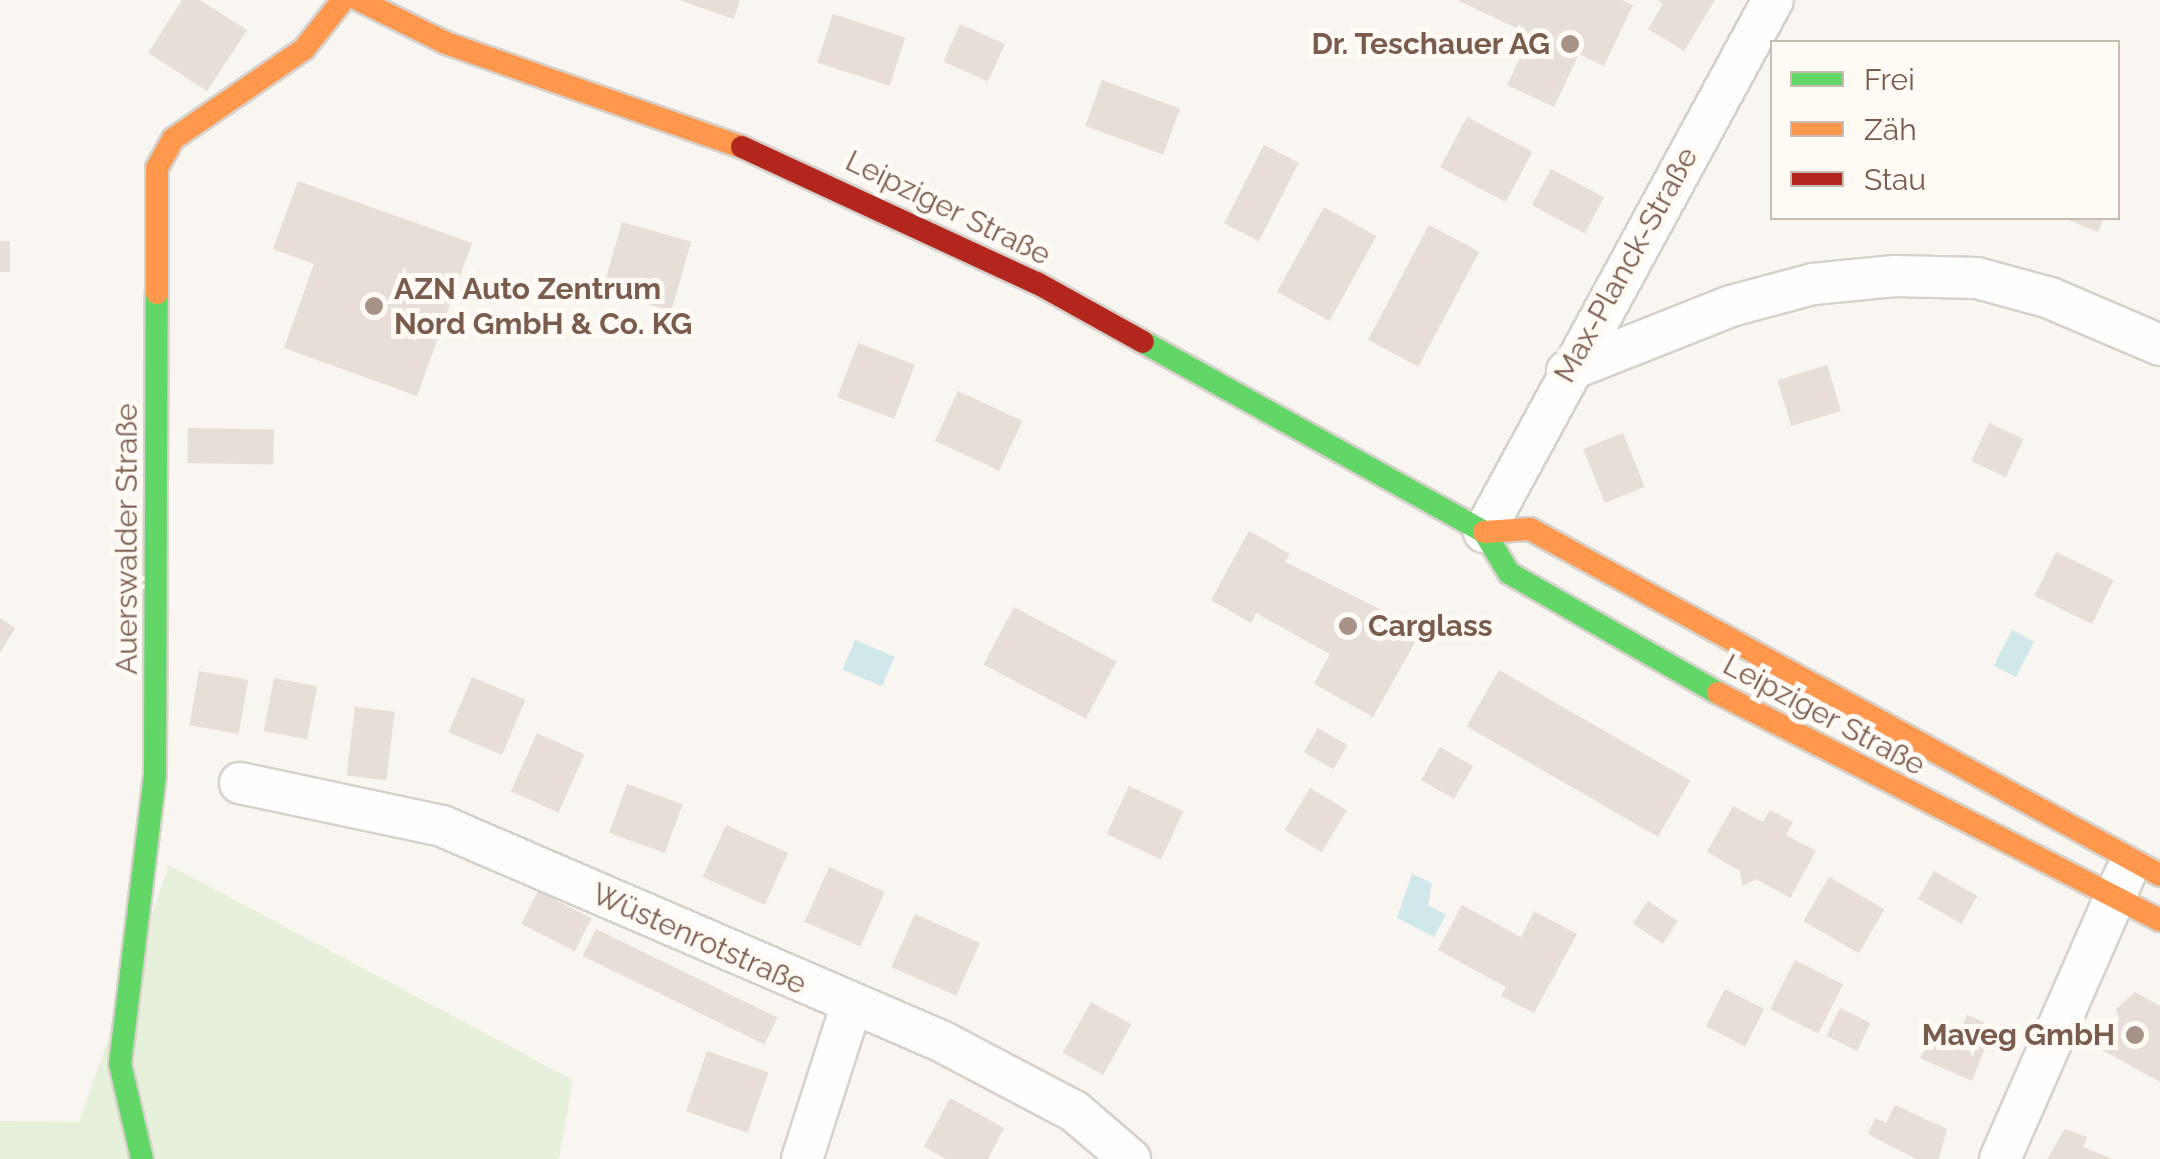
<!DOCTYPE html>
<meta charset="utf-8">
<style>
body{margin:0}
#map{position:relative;width:2160px;height:1159px;overflow:hidden;background:#f9f5f0;font-family:Raleway,sans-serif}
div>[style]{position:absolute}
.green>*{inset:0;background:#e7f0db}
.water>*{inset:0;background:#d0e8ea;transform-origin:0 0}
.building>*{inset:0;background:#e6ded7;transform-origin:0 0}
.roads{filter:drop-shadow(2px 0 #d7d1cb) drop-shadow(-2px 0 #d7d1cb) drop-shadow(0 2px #d7d1cb) drop-shadow(0 -2px #d7d1cb)}
.street>*{height:40px;margin:-20px;padding:0 20px;transform-origin:20px;border-radius:20px;background:#fefefd}
.fast>*{height:22px;margin:-11px;padding:0 11px;transform-origin:11px;border-radius:11px;background:#63d668}
.slow>*{height:22px;margin:-11px;padding:0 11px;transform-origin:11px;border-radius:11px;background:#ff974d}
.jam>*{height:22px;margin:-11px;padding:0 11px;transform-origin:11px;border-radius:11px;background:#b3261e}
.dots>*{width:28px;height:28px;translate:-50% -50%;box-sizing:border-box;border:5px solid #fffaf3;border-radius:50%}
span{translate:-50% -50%;white-space:nowrap;text-align:center;line-height:1.15;-webkit-text-stroke:10px #fffaf3;paint-order:stroke}
.poi-label{font-size:30px;color:#7a5c4d;font-weight:700}
.right{translate:-100% -50%;text-align:right}
.left{translate:0 -50%;text-align:left}
.street-label{font-size:30px;color:#7a5c4d}
.legend{position:absolute;left:1770px;top:40px;width:350px;height:180px;box-sizing:border-box;background:#fffaf3;border:2px solid #cabbb1;margin:0;padding:12px 18px;list-style:none;font-size:30px;color:#7a5c4d}
.legend li{display:flex;align-items:center;gap:20px;height:50px}
.legend b{width:50px;border:2px solid #cabbb1}
</style>
<div id="map">
<div class="green">
<div style="clip-path:polygon(169px 865px,573px 1080px,559px 1159px,0 1159px,0 1121px,79px 1122px)"></div>
</div>
<div class="water">
<div style="left:2012px;top:630px;width:25px;height:40px;rotate:27deg"></div>
<div style="left:855px;top:640px;width:43px;height:32px;rotate:23deg"></div>
<div style="clip-path:polygon(1412px 874px,1432px 883px,1428px 905px,1446px 915px,1434px 937px,1397px 918px)"></div>
</div>
<div class="building">
<div style="clip-path:polygon(182px 0,200px 0,247px 30px,207px 91px,148px 53px)"></div>
<div style="clip-path:polygon(679px 0,740px 0,734px 19px)"></div>
<div style="clip-path:polygon(1457px 0,1622px 0,1633px 5px,1604px 66px,1579px 54px,1554px 107px,1507px 85px,1531px 35px)"></div>
<div style="clip-path:polygon(1657px 0,1715px 0,1684px 51px,1648px 29px,1663px 4px)"></div>
<div style="left:833px;top:14px;width:76px;height:51px;rotate:18deg"></div>
<div style="left:960px;top:24px;width:49px;height:41px;rotate:24deg"></div>
<div style="left:1102px;top:80px;width:83px;height:49px;rotate:20deg"></div>
<div style="left:1467px;top:117px;width:74px;height:57px;rotate:28deg"></div>
<div style="left:1264px;top:145px;width:39px;height:88px;rotate:27deg"></div>
<div style="left:1551px;top:169px;width:60px;height:41px;rotate:28deg"></div>
<div style="clip-path:polygon(298px 181px,472px 243px,417px 396px,284px 348px,314px 264px,273px 249px)"></div>
<div style="left:1324px;top:207px;width:60px;height:97px;rotate:29deg"></div>
<div style="clip-path:polygon(2063px 218px,2104px 218px,2098px 232px)"></div>
<div style="left:622px;top:222px;width:72px;height:72px;rotate:16deg"></div>
<div style="left:1429px;top:225px;width:57px;height:130px;rotate:28deg"></div>
<div style="left:0;top:241px;width:10px;height:31px"></div>
<div style="left:858px;top:343px;width:61px;height:58px;rotate:21deg"></div>
<div style="left:1827px;top:365px;width:48px;height:52px;rotate:73deg"></div>
<div style="left:958px;top:391px;width:71px;height:55px;rotate:25deg"></div>
<div style="left:1989px;top:423px;width:38px;height:42px;rotate:25deg"></div>
<div style="left:188px;top:428px;width:86px;height:35px;rotate:1deg"></div>
<div style="left:1623px;top:433px;width:58px;height:43px;rotate:68deg"></div>
<div style="clip-path:polygon(1249px 531px,1290px 554px,1285px 562px,1422px 630px,1373px 717px,1314px 684px,1330px 654px,1256px 613px,1251px 623px,1211px 600px)"></div>
<div style="left:2056px;top:552px;width:64px;height:49px;rotate:26deg"></div>
<div style="left:1014px;top:607px;width:116px;height:65px;rotate:28deg"></div>
<div style="clip-path:polygon(0 618px,15px 628px,0 653px)"></div>
<div style="left:1499px;top:670px;width:221px;height:65px;rotate:30deg"></div>
<div style="left:199px;top:671px;width:50px;height:55px;rotate:10deg"></div>
<div style="left:472px;top:677px;width:58px;height:60px;rotate:23deg"></div>
<div style="left:274px;top:678px;width:44px;height:54px;rotate:11deg"></div>
<div style="left:355px;top:707px;width:40px;height:69px;rotate:7deg"></div>
<div style="left:1318px;top:728px;width:34px;height:28px;rotate:30deg"></div>
<div style="left:537px;top:733px;width:52px;height:64px;rotate:24deg"></div>
<div style="left:1440px;top:747px;width:38px;height:38px;rotate:30deg"></div>
<div style="left:627px;top:784px;width:59px;height:52px;rotate:20deg"></div>
<div style="left:1129px;top:786px;width:60px;height:53px;rotate:25deg"></div>
<div style="left:1310px;top:788px;width:43px;height:49px;rotate:31deg"></div>
<div style="clip-path:polygon(1733px 806px,1763px 822px,1770px 810px,1793px 822px,1786px 835px,1816px 851px,1790px 898px,1756px 879px,1742px 886px,1740px 871px,1707px 852px)"></div>
<div style="left:726px;top:825px;width:68px;height:57px;rotate:24deg"></div>
<div style="left:829px;top:867px;width:61px;height:60px;rotate:24deg"></div>
<div style="left:1934px;top:871px;width:50px;height:32px;rotate:30deg"></div>
<div style="left:1829px;top:877px;width:64px;height:51px;rotate:30deg"></div>
<div style="left:538px;top:891px;width:60px;height:37px;rotate:27deg"></div>
<div style="left:1648px;top:901px;width:36px;height:27px;rotate:34deg"></div>
<div style="clip-path:polygon(1462px 905px,1521px 937px,1534px 911px,1577px 934px,1534px 1013px,1501px 996px,1506px 987px,1438px 950px)"></div>
<div style="left:915px;top:914px;width:71px;height:58px;rotate:24deg"></div>
<div style="left:596px;top:929px;width:202px;height:30px;rotate:26deg"></div>
<div style="left:1795px;top:960px;width:54px;height:55px;rotate:27deg"></div>
<div style="left:1725px;top:989px;width:44px;height:42px;rotate:27deg"></div>
<div style="clip-path:polygon(2135px 992px,2160px 1006px,2160px 1082px,2102px 1050px,2119px 1020px,2116px 1009px)"></div>
<div style="left:1091px;top:1002px;width:46px;height:58px;rotate:29deg"></div>
<div style="left:1840px;top:1008px;width:34px;height:31px;rotate:26deg"></div>
<div style="clip-path:polygon(1967px 1015px,1984px 1022px,1978px 1039px,1987px 1043px,1972px 1081px,1920px 1058px,1942px 1025px,1960px 1032px)"></div>
<div style="left:707px;top:1051px;width:65px;height:64px;rotate:19deg"></div>
<div style="clip-path:polygon(950px 1098px,1004px 1128px,988px 1159px,946px 1159px,924px 1147px)"></div>
<div style="clip-path:polygon(1895px 1105px,1947px 1129px,1939px 1159px,1916px 1159px,1868px 1134px,1875px 1118px,1886px 1123px)"></div>
<div style="clip-path:polygon(2065px 1129px,2087px 1137px,2083px 1147px,2113px 1159px,2047px 1159px)"></div>
</div>
<div class="roads">
<div class="street">
<div style="left:1567px;top:371px;width:176px;rotate:-21.6deg"></div>
<div style="left:1731px;top:306px;width:85px;rotate:-15deg"></div>
<div style="left:1813px;top:284px;width:82px;rotate:-5.6deg"></div>
<div style="left:1895px;top:276px;width:82px;rotate:1.4deg"></div>
<div style="left:1977px;top:278px;width:76px;rotate:15.3deg"></div>
<div style="left:2050px;top:298px;width:120px;rotate:23.1deg"></div>
<div style="left:1484px;top:532px;width:605px;rotate:-61.49deg"></div>
<div style="left:240px;top:783px;width:207px;rotate:12deg"></div>
<div style="left:442px;top:826px;width:543px;rotate:23.31deg"></div>
<div style="left:941px;top:1041px;width:150px;rotate:27.8deg"></div>
<div style="left:1074px;top:1111px;width:74px;rotate:40.6deg"></div>
<div style="left:802px;top:1159px;width:161px;rotate:-72.2deg"></div>
<div style="left:2000px;top:1159px;width:311px;rotate:-66.3deg"></div>
</div>
<div class="fast">
<div style="left:1143px;top:342px;width:390px;rotate:29.1deg"></div>
<div style="left:1484px;top:532px;width:48px;rotate:58.6deg"></div>
<div style="left:1509px;top:573px;width:241px;rotate:29.9deg"></div>
<div style="left:142px;top:1159px;width:98px;rotate:-103deg"></div>
<div style="left:120px;top:1064px;width:291px;rotate:-83.1deg"></div>
<div style="left:155px;top:775px;width:482px;rotate:-89.8deg"></div>
</div>
<div class="slow">
<div style="left:359px;top:0;width:97px;rotate:26.3deg"></div>
<div style="left:446px;top:43px;width:314px;rotate:19.4deg"></div>
<div style="left:157px;top:293px;width:125px;rotate:-90deg"></div>
<div style="left:157px;top:168px;width:33px;rotate:-61deg"></div>
<div style="left:173px;top:139px;width:159px;rotate:-34.5deg"></div>
<div style="left:304px;top:49px;width:63px;rotate:-51.5deg"></div>
<div style="left:1484px;top:532px;width:46px;rotate:-3.7deg"></div>
<div style="left:1530px;top:529px;width:719px;rotate:28.78deg"></div>
<div style="left:1718px;top:693px;width:497px;rotate:27.2deg"></div>
</div>
<div class="jam">
<div style="left:742px;top:147px;width:325px;rotate:24.8deg"></div>
<div style="left:1037px;top:283px;width:121px;rotate:29.1deg"></div>
</div>
</div>
<div class="dots">
<div style="left:1570px;top:44px;background:#a69286"></div>
<div style="left:374px;top:306px;background:#a69286"></div>
<div style="left:1348px;top:626px;background:#a69286"></div>
<div style="left:2135px;top:1035px;background:#a69286"></div>
</div>
<div class="poi-label">
<span class="right" style="left:1550px;top:44px">Dr. Teschauer AG</span>
<span class="left" style="left:394px;top:306px">AZN Auto Zentrum<br>Nord GmbH &amp; Co. KG</span>
<span class="left" style="left:1368px;top:626px">Carglass</span>
<span class="right" style="left:2115px;top:1035px">Maveg GmbH</span>
</div>
<div class="street-label">
<span style="left:948px;top:208px;rotate:26deg">Leipziger Straße</span>
<span style="left:1626px;top:265px;rotate:-61deg">Max-Planck-Straße</span>
<span style="left:127px;top:539px;rotate:-90deg">Auerswalder Straße</span>
<span style="left:1824px;top:715px;rotate:28deg">Leipziger Straße</span>
<span style="left:699px;top:939px;rotate:24deg">Wüstenrotstraße</span>
</div>
<ul class="legend">
<li><b style="height:12px;background:#63d668"></b>Frei</li>
<li><b style="height:12px;background:#ff974d"></b>Zäh</li>
<li><b style="height:12px;background:#b3261e"></b>Stau</li>
</ul>
</div>
